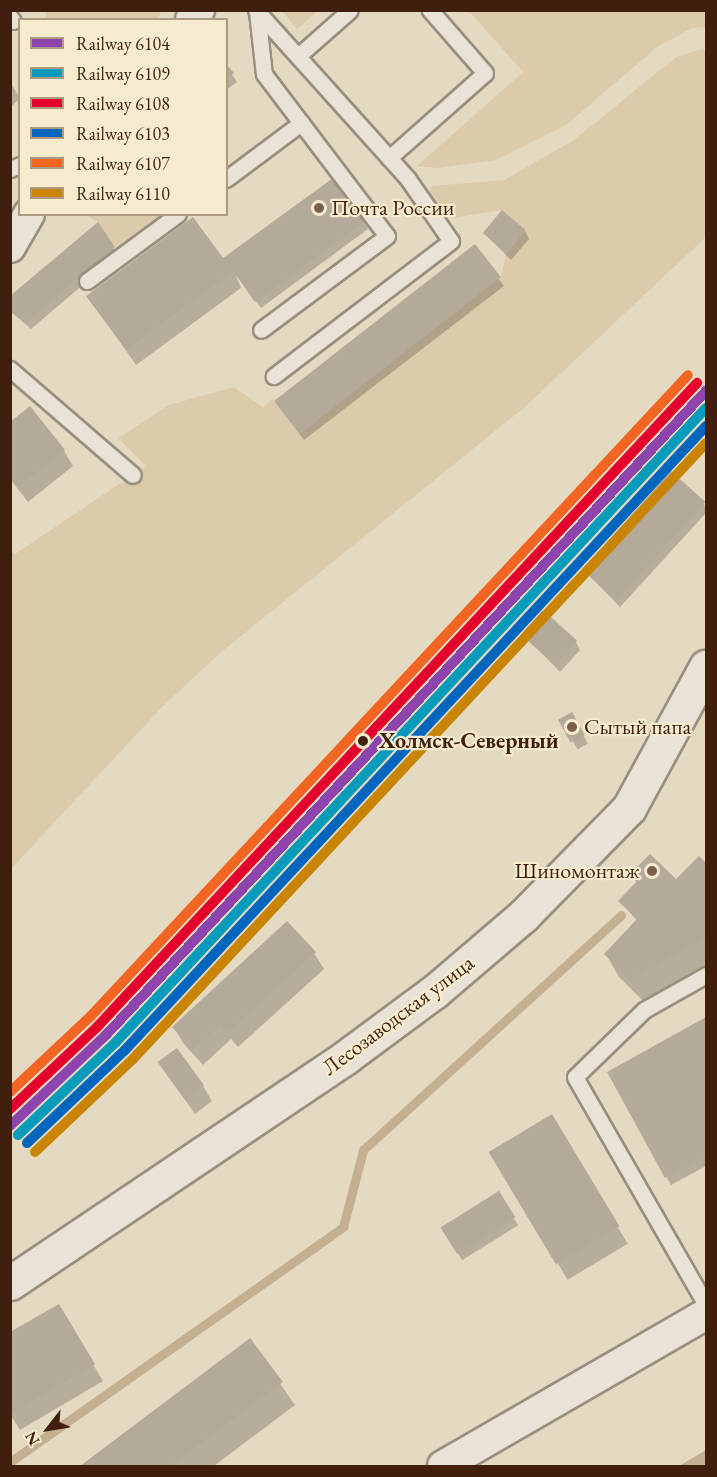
<!DOCTYPE html>
<meta charset="utf-8">
<style>
body{margin:0}
#map{position:relative;width:717px;height:1477px;overflow:hidden;background:#e4dac2;font-family:"EB Garamond",serif}
div>[style]{position:absolute}
.green>*{inset:0;background:#dccbaa}
.water>*{inset:0;background:#c4b090}
.shadow>*{inset:0;background:#0003;transform-origin:0 0}
.stream>*{height:9px;margin:-4.5px;padding:0 4.5px;transform-origin:4.5px;border-radius:4.5px;background:#c4b090}
.building>*{inset:0;background:#b3aa99;transform-origin:0 0}
.roads{filter:drop-shadow(2px 0 #998f7f) drop-shadow(-2px 0 #998f7f) drop-shadow(0 2px #998f7f) drop-shadow(0 -2px #998f7f)}
.service>*{height:15px;margin:-7.5px;padding:0 7.5px;transform-origin:7.5px;border-radius:7.5px;background:#e9e3d7}
.minor>*{height:30px;margin:-15px;padding:0 15px;transform-origin:15px;border-radius:15px;background:#e9e3d7}
.secondary>*{height:33px;margin:-16.5px;padding:0 16.5px;transform-origin:16.5px;border-radius:16.5px;background:#e9e3d7}
.rail-1>*{height:10px;margin:-5px;padding:0 5px;transform-origin:5px;border-radius:5px;background:#8e44ad}
.rail-2>*{height:10px;margin:-5px;padding:0 5px;transform-origin:5px;border-radius:5px;background:#069bbb}
.rail-3>*{height:10px;margin:-5px;padding:0 5px;transform-origin:5px;border-radius:5px;background:#e4002b}
.rail-4>*{height:10px;margin:-5px;padding:0 5px;transform-origin:5px;border-radius:5px;background:#0065bd}
.rail-5>*{height:10px;margin:-5px;padding:0 5px;transform-origin:5px;border-radius:5px;background:#f26522}
.rail-6>*{height:10px;margin:-5px;padding:0 5px;transform-origin:5px;border-radius:5px;background:#ca8404}
.dots>*{width:16px;height:16px;translate:-50% -50%;box-sizing:border-box;border:3px solid #f7ebce;border-radius:50%}
span{translate:-50% -50%;white-space:nowrap;text-align:center;line-height:1.15;-webkit-text-stroke:4.5px #f7ebce;paint-order:stroke}
.poi-label{font-size:22px;color:#411f0e}
.left{translate:0 -50%;text-align:left}
.right{translate:-100% -50%;text-align:right}
.stop-label{font-size:22px;color:#411f0e;font-weight:700}
.street-label{font-size:22px;color:#411f0e}
.frame{position:absolute;inset:0;border:12px solid #411f0e;pointer-events:none}
.legend{position:absolute;left:18px;top:18px;width:210px;height:198px;box-sizing:border-box;background:#f7ebce;border:2px solid #ae9981;margin:0;padding:8px 10px;list-style:none;font-size:18px;color:#411f0e}
.legend li{display:flex;align-items:center;gap:12px;height:30px}
.legend b{width:30px;border:2px solid #ae9981}
.north{position:absolute;left:18px;top:1399px;width:60px;height:60px;-webkit-text-stroke:4px #f7ebce;paint-order:stroke;rotate:239deg;font-size:16px;font-weight:700;line-height:24px;text-align:center;color:#411f0e}
.north::after{content:'';display:block;margin:auto;width:21px;height:27px;background:#411f0e;clip-path:polygon(50% 0,100% 100%,50% 72%,0 100%)}
</style>
<div id="map">
<div class="green">
<div style="clip-path:polygon(46px 11px,46px 10px,161px 11px,158px 20px,46px 19px)"></div>
<div style="clip-path:polygon(282px 11px,318px 11px,297px 29px)"></div>
<div style="clip-path:polygon(469px 11px,706px 11px,706px 27px,692px 28px,657px 47px,566px 125px,496px 160px,438px 168px,417px 166px,523px 72px)"></div>
<div style="clip-path:polygon(701px 49px,706px 50px,706px 237px,525px 407px,220px 653px,163px 706px,11px 869px,10px 549px,15px 554px,146px 466px,118px 438px,169px 405px,234px 387px,263px 407px,273px 399px,299px 433px,501px 277px,506px 254px,526px 230px,502px 210px,453px 218px,429px 196px,432px 186px,504px 180px,574px 140px,676px 57px)"></div>
<div style="clip-path:polygon(85px 215px,161px 215px,115px 247px,98px 222px)"></div>
</div>
<div class="water">
<div style="clip-path:polygon(706px 1450px,706px 1466px,679px 1466px)"></div>
</div>
<div class="shadow">
<div style="clip-path:polygon(226px 66px,237px 82px,226px 90px)"></div>
<div style="clip-path:polygon(10px 82px,20px 98px,10px 108px)"></div>
<div style="clip-path:polygon(364px 222px,368px 229px,261px 308px,235px 273px,241px 288px,136px 365px,88px 296px,227px 265px)"></div>
<div style="clip-path:polygon(97px 224px,118px 255px,31px 329px,10px 311px,10px 298px)"></div>
<div style="clip-path:polygon(525px 231px,529px 239px,511px 260px,484px 233px)"></div>
<div style="clip-path:polygon(475px 246px,504px 286px,304px 440px,279px 407px)"></div>
<div style="clip-path:polygon(10px 424px,64px 451px,73px 466px,28px 502px,10px 479px)"></div>
<div style="clip-path:polygon(671px 473px,704px 503px,706px 513px,620px 607px,583px 569px)"></div>
<div style="clip-path:polygon(523px 634px,576px 642px,580px 650px,560px 672px)"></div>
<div style="left:571px;top:714px;width:34px;height:12px;rotate:60deg"></div>
<div style="clip-path:polygon(699px 858px,706px 865px,706px 967px,644px 1002px,619px 977px,606px 954px,637px 921px,620px 901px,637px 883px,632px 874px,676px 881px)"></div>
<div style="clip-path:polygon(314px 953px,324px 969px,238px 1047px,231px 1039px,203px 1065px,183px 1043px,174px 1027px)"></div>
<div style="clip-path:polygon(706px 1019px,706px 1166px,671px 1185px,609px 1072px)"></div>
<div style="clip-path:polygon(159px 1063px,203px 1086px,212px 1101px,195px 1114px)"></div>
<div style="left:551px;top:1116px;width:149px;height:70px;rotate:59deg"></div>
<div style="left:498px;top:1193px;width:38px;height:66px;rotate:58deg"></div>
<div style="clip-path:polygon(58px 1306px,103px 1381px,20px 1430px,10px 1414px,10px 1334px)"></div>
<div style="clip-path:polygon(250px 1341px,295px 1405px,214px 1466px,83px 1466px)"></div>
</div>
<div class="stream">
<div style="left:10px;top:1462px;width:408px;rotate:-35.2deg"></div>
<div style="left:343px;top:1227px;width:80px;rotate:-75.4deg"></div>
<div style="left:363px;top:1150px;width:349px;rotate:-42.3deg"></div>
</div>
<div class="building">
<div style="clip-path:polygon(226px 64px,234px 73px,226px 79px)"></div>
<div style="clip-path:polygon(333px 178px,365px 221px,255px 302px,233px 271px,126px 350px,86px 296px,193px 217px,223px 258px)"></div>
<div style="left:502px;top:210px;width:31px;height:30px;rotate:40deg"></div>
<div style="clip-path:polygon(98px 222px,115px 247px,26px 322px,10px 308px,10px 296px)"></div>
<div style="left:475px;top:244px;width:42px;height:255px;rotate:52deg"></div>
<div style="clip-path:polygon(30px 406px,65px 450px,18px 487px,10px 477px,10px 422px)"></div>
<div style="left:671px;top:471px;width:46px;height:133px;rotate:42deg"></div>
<div style="left:543px;top:610px;width:46px;height:33px;rotate:42deg"></div>
<div style="left:572px;top:712px;width:26px;height:16px;rotate:61deg"></div>
<div style="clip-path:polygon(650px 854px,676px 879px,699px 856px,706px 863px,706px 937px,630px 980px,604px 954px,637px 919px,618px 901px,637px 881px,630px 874px)"></div>
<div style="clip-path:polygon(287px 921px,316px 952px,228px 1032px,221px 1024px,193px 1050px,172px 1027px)"></div>
<div style="clip-path:polygon(706px 1017px,706px 1156px,665px 1178px,607px 1072px)"></div>
<div style="left:177px;top:1048px;width:46px;height:24px;rotate:54deg"></div>
<div style="left:552px;top:1114px;width:131px;height:74px;rotate:59deg"></div>
<div style="left:499px;top:1191px;width:31px;height:69px;rotate:58deg"></div>
<div style="clip-path:polygon(59px 1304px,95px 1364px,10px 1414px,10px 1332px)"></div>
<div style="clip-path:polygon(250px 1338px,283px 1382px,170px 1466px,80px 1466px)"></div>
</div>
<div class="roads">
<div class="service">
<div style="left:256px;top:10px;width:227px;rotate:48deg"></div>
<div style="left:408px;top:179px;width:75px;rotate:55.3deg"></div>
<div style="left:451px;top:241px;width:223px;rotate:142.7deg"></div>
<div style="left:257px;top:12px;width:62px;rotate:83.6deg"></div>
<div style="left:264px;top:74px;width:203px;rotate:52.8deg"></div>
<div style="left:387px;top:236px;width:157px;rotate:143.3deg"></div>
<div style="left:10px;top:17px;width:5px;rotate:53deg"></div>
<div style="left:298px;top:56px;width:69px;rotate:-41.5deg"></div>
<div style="left:389px;top:158px;width:128px;rotate:-41.5deg"></div>
<div style="left:485px;top:73px;width:84px;rotate:-131.1deg"></div>
<div style="left:10px;top:169px;width:11px;rotate:-22deg"></div>
<div style="left:226px;top:179px;width:94px;rotate:-36.7deg"></div>
<div style="left:87px;top:281px;width:113px;rotate:-36.4deg"></div>
<div style="left:10px;top:369px;width:162px;rotate:40.8deg"></div>
<div style="left:706px;top:975px;width:71px;rotate:150.6deg"></div>
<div style="left:644px;top:1010px;width:96px;rotate:135.8deg"></div>
<div style="left:575px;top:1077px;width:263px;rotate:60.1deg"></div>
</div>
<div class="minor">
<div style="left:191px;top:20px;width:13px;rotate:-51deg"></div>
<div style="left:10px;top:247px;width:38px;rotate:-60deg"></div>
<div style="left:443px;top:1466px;width:304px;rotate:-30deg"></div>
</div>
<div class="secondary">
<div style="left:10px;top:1283px;width:405px;rotate:-33.9deg"></div>
<div style="left:346px;top:1057px;width:109px;rotate:-36.5deg"></div>
<div style="left:434px;top:992px;width:117px;rotate:-40.5deg"></div>
<div style="left:523px;top:916px;width:151px;rotate:-45.5deg"></div>
<div style="left:629px;top:808px;width:161px;rotate:-61.4deg"></div>
</div>
</div>
<div class="rail-1">
<div style="left:10px;top:1126px;width:134px;rotate:-43.5deg"></div>
<div style="left:107px;top:1034px;width:879px;rotate:-47.03deg"></div>
</div>
<div class="rail-2">
<div style="left:18px;top:1135px;width:135px;rotate:-43.5deg"></div>
<div style="left:116px;top:1042px;width:866px;rotate:-47.06deg"></div>
</div>
<div class="rail-3">
<div style="left:10px;top:1109px;width:121px;rotate:-43.3deg"></div>
<div style="left:98px;top:1026px;width:879px;rotate:-47.03deg"></div>
</div>
<div class="rail-4">
<div style="left:27px;top:1143px;width:135px;rotate:-43.5deg"></div>
<div style="left:125px;top:1050px;width:853px;rotate:-47.04deg"></div>
</div>
<div class="rail-5">
<div style="left:10px;top:1092px;width:110px;rotate:-43.2deg"></div>
<div style="left:90px;top:1017px;width:877px;rotate:-47.03deg"></div>
</div>
<div class="rail-6">
<div style="left:35px;top:1152px;width:135px;rotate:-43.5deg"></div>
<div style="left:133px;top:1059px;width:841px;rotate:-47.07deg"></div>
</div>
<div class="dots">
<div style="left:319px;top:208px;background:#7a604d"></div>
<div style="left:572px;top:727px;background:#7a604d"></div>
<div style="left:363px;top:741px;background:#411f0e"></div>
<div style="left:652px;top:871px;background:#7a604d"></div>
</div>
<div class="poi-label">
<span class="left" style="left:331px;top:208px">Почта России</span>
<span class="left" style="left:584px;top:727px">Сытый папа</span>
<span class="right" style="left:640px;top:871px">Шиномонтаж</span>
</div>
<div class="stop-label">
<span class="left" style="left:379px;top:741px">Холмск-Северный</span>
</div>
<div class="street-label">
<span style="left:398px;top:1015px;rotate:-37deg">Лесозаводская улица</span>
</div>
<div class="frame"></div>
<ul class="legend">
<li><b style="height:8px;background:#8e44ad"></b>Railway 6104</li>
<li><b style="height:8px;background:#069bbb"></b>Railway 6109</li>
<li><b style="height:8px;background:#e4002b"></b>Railway 6108</li>
<li><b style="height:8px;background:#0065bd"></b>Railway 6103</li>
<li><b style="height:8px;background:#f26522"></b>Railway 6107</li>
<li><b style="height:8px;background:#ca8404"></b>Railway 6110</li>
</ul>
<div class="north">N</div>
</div>
